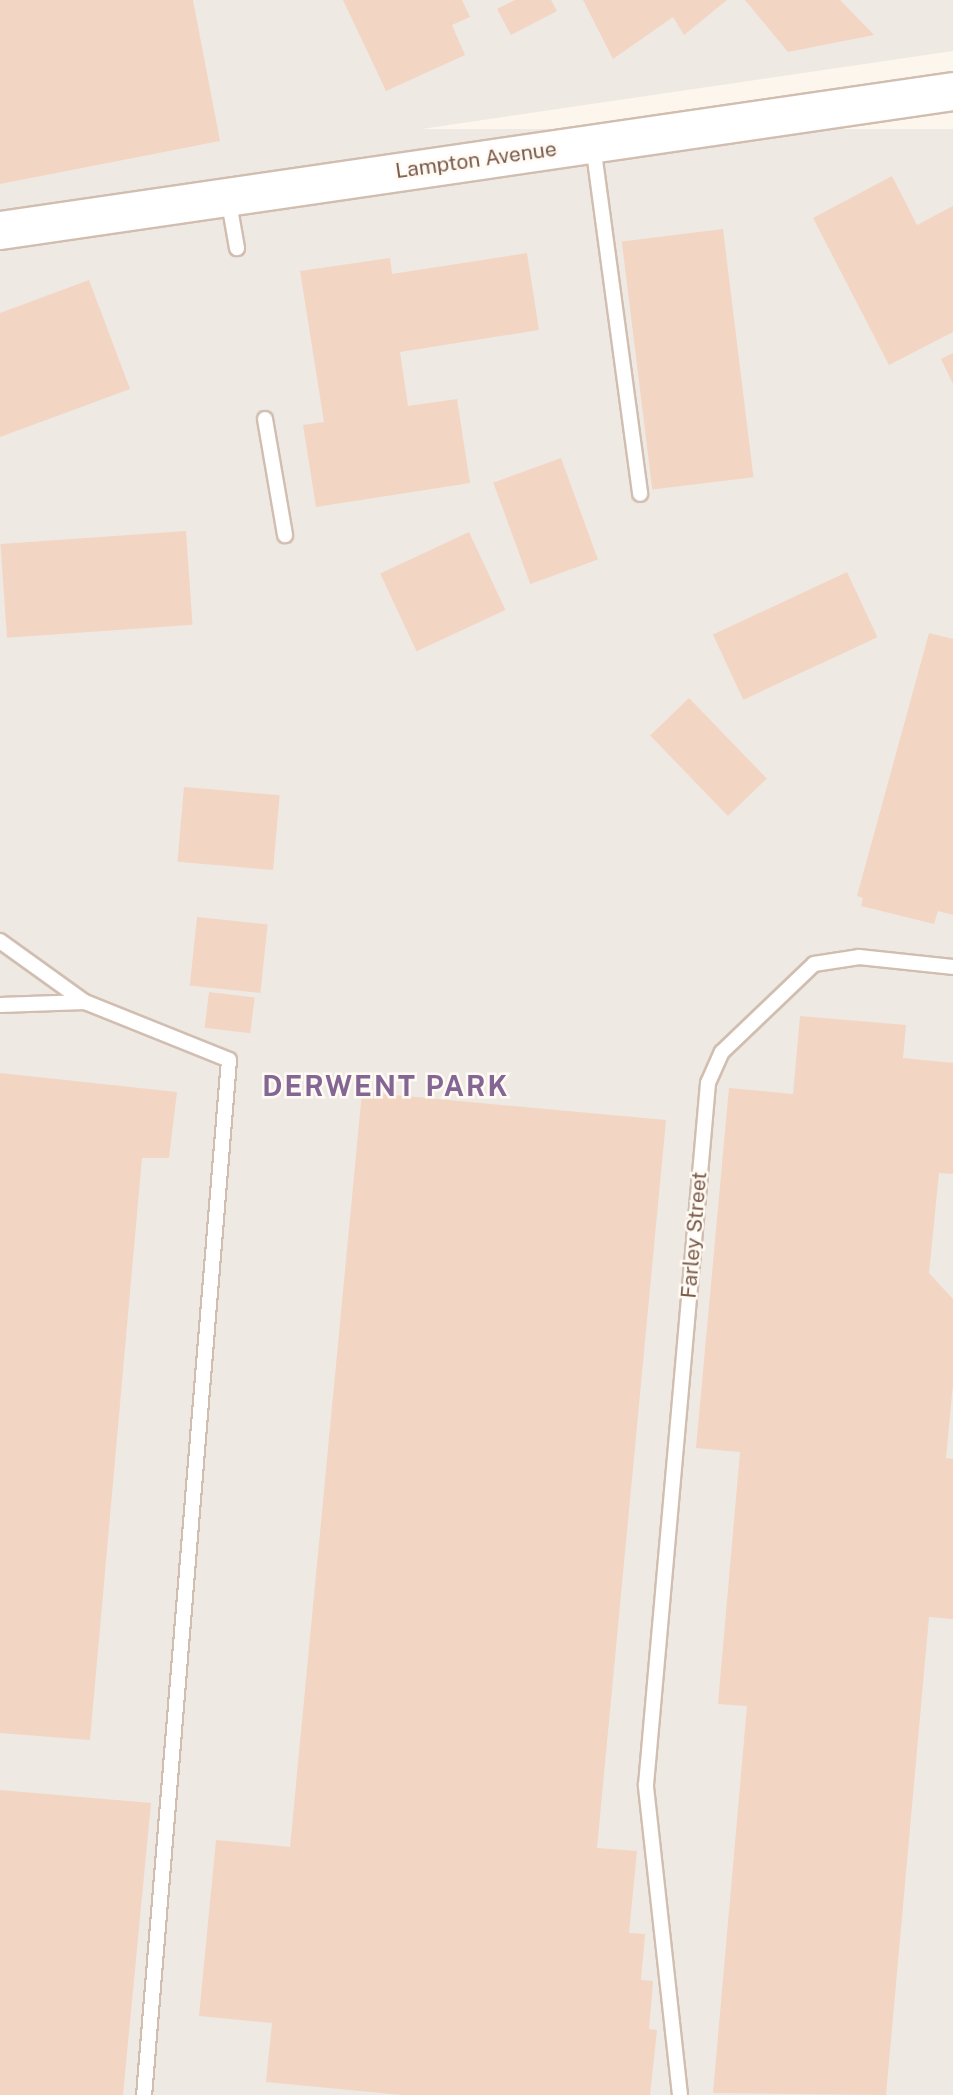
<!DOCTYPE html>
<style>
body{margin:0}
#map{position:relative;width:953px;height:2095px;overflow:hidden;background:#fdf6ec;font-family:"Public Sans",sans-serif}
div>[style]{position:absolute}
.industrial>*{inset:0;background:#efe9e4;transform-origin:0 0}
.building>*{inset:0;background:#f3d5c3;transform-origin:0 0}
.roads{filter:drop-shadow(2px 0 #d1beb0) drop-shadow(-2px 0 #d1beb0) drop-shadow(0 2px #d1beb0) drop-shadow(0 -2px #d1beb0)}
.service>*{height:14px;margin:-7px;padding:0 7px;transform-origin:7px;border-radius:7px;background:#fff}
.tertiary>*{height:37px;margin:-18.5px;padding:0 18.5px;transform-origin:18.5px;border-radius:18.5px;background:#fff}
span{translate:-50% -50%;white-space:nowrap;text-align:center;line-height:1.15;-webkit-text-stroke:5px #fffaf3;paint-order:stroke}
.street-label{font-size:21px;color:#7a5c4d}
.district-label{font-size:28px;color:#846695;font-weight:700;letter-spacing:2px}
</style>
<div id="map">
<div class="industrial">
<div style="clip-path:polygon(0 0,953px 0,953px 51px,0 191px)"></div>
<div style="left:953px;top:129px;width:1966px;height:964px;rotate:90deg"></div>
</div>
<div class="building">
<div style="clip-path:polygon(0 0,193px 0,220px 141px,0 184px)"></div>
<div style="clip-path:polygon(343px 0,462px 0,470px 17px,452px 25px,465px 55px,386px 91px)"></div>
<div style="clip-path:polygon(515px 0,551px 0,557px 11px,511px 35px,497px 9px)"></div>
<div style="clip-path:polygon(583px 0,727px 0,684px 35px,673px 17px,613px 59px)"></div>
<div style="clip-path:polygon(745px 0,840px 0,874px 35px,788px 52px)"></div>
<div style="clip-path:polygon(892px 176px,917px 225px,953px 206px,953px 332px,889px 365px,813px 218px)"></div>
<div style="left:723px;top:229px;width:250px;height:102px;rotate:83deg"></div>
<div style="clip-path:polygon(527px 253px,539px 330px,400px 352px,408px 406px,457px 399px,470px 483px,316px 507px,303px 425px,324px 422px,300px 271px,390px 258px,392px 274px)"></div>
<div style="clip-path:polygon(89px 280px,130px 389px,0 437px,0 313px)"></div>
<div style="clip-path:polygon(953px 353px,953px 384px,941px 359px)"></div>
<div style="left:561px;top:458px;width:108px;height:72px;rotate:70deg"></div>
<div style="left:186px;top:531px;width:94px;height:186px;rotate:86deg"></div>
<div style="left:469px;top:532px;width:86px;height:98px;rotate:65deg"></div>
<div style="left:847px;top:572px;width:72px;height:148px;rotate:65deg"></div>
<div style="clip-path:polygon(929px 633px,953px 639px,953px 915px,938px 911px,934px 924px,861px 906px,863px 898px,857px 896px)"></div>
<div style="left:689px;top:698px;width:112px;height:54px;rotate:46deg"></div>
<div style="left:184px;top:787px;width:96px;height:75px;rotate:5deg"></div>
<div style="left:197px;top:917px;width:71px;height:69px;rotate:6deg"></div>
<div style="left:209px;top:992px;width:46px;height:36px;rotate:7deg"></div>
<div style="clip-path:polygon(800px 1016px,906px 1025px,903px 1058px,953px 1063px,953px 1174px,939px 1173px,929px 1273px,953px 1299px,953px 1384px,946px 1458px,953px 1459px,953px 1619px,929px 1617px,886px 2095px,713px 2093px,747px 1706px,718px 1704px,740px 1452px,696px 1448px,729px 1088px,793px 1094px)"></div>
<div style="clip-path:polygon(0 1073px,177px 1092px,169px 1158px,142px 1158px,90px 1740px,0 1733px)"></div>
<div style="clip-path:polygon(362px 1092px,666px 1120px,597px 1848px,637px 1851px,629px 1933px,645px 1934px,641px 1980px,653px 1981px,649px 2029px,657px 2030px,650px 2095px,402px 2095px,266px 2082px,272px 2023px,199px 2016px,216px 1840px,290px 1847px)"></div>
<div style="clip-path:polygon(0 1790px,151px 1803px,123px 2095px,0 2095px)"></div>
</div>
<div class="roads">
<div class="service">
<div style="left:593px;top:145px;width:352px;rotate:82.3deg"></div>
<div style="left:228px;top:197px;width:52px;rotate:80deg"></div>
<div style="left:265px;top:419px;width:118px;rotate:80.2deg"></div>
<div style="left:0;top:941px;width:105px;rotate:35.7deg"></div>
<div style="left:85px;top:1002px;width:155px;rotate:21.9deg"></div>
<div style="left:229px;top:1060px;width:1038px;rotate:94.69deg"></div>
<div style="left:0;top:1005px;width:85px;rotate:-2deg"></div>
<div style="left:680px;top:2095px;width:312px;rotate:-96.3deg"></div>
<div style="left:646px;top:1785px;width:705px;rotate:-84.95deg"></div>
<div style="left:708px;top:1083px;width:34px;rotate:-66deg"></div>
<div style="left:722px;top:1052px;width:127px;rotate:-43.7deg"></div>
<div style="left:814px;top:964px;width:46px;rotate:-8.8deg"></div>
<div style="left:859px;top:957px;width:95px;rotate:6.1deg"></div>
</div>
<div class="tertiary">
<div style="left:0;top:230px;width:963px;rotate:-8.3deg"></div>
</div>
</div>
<div class="street-label">
<span style="left:476px;top:160px;rotate:-8deg">Lampton Avenue</span>
<span style="left:694px;top:1235px;rotate:-85deg">Farley Street</span>
</div>
<div class="district-label">
<span style="left:386px;top:1086px">DERWENT PARK</span>
</div>
</div>
